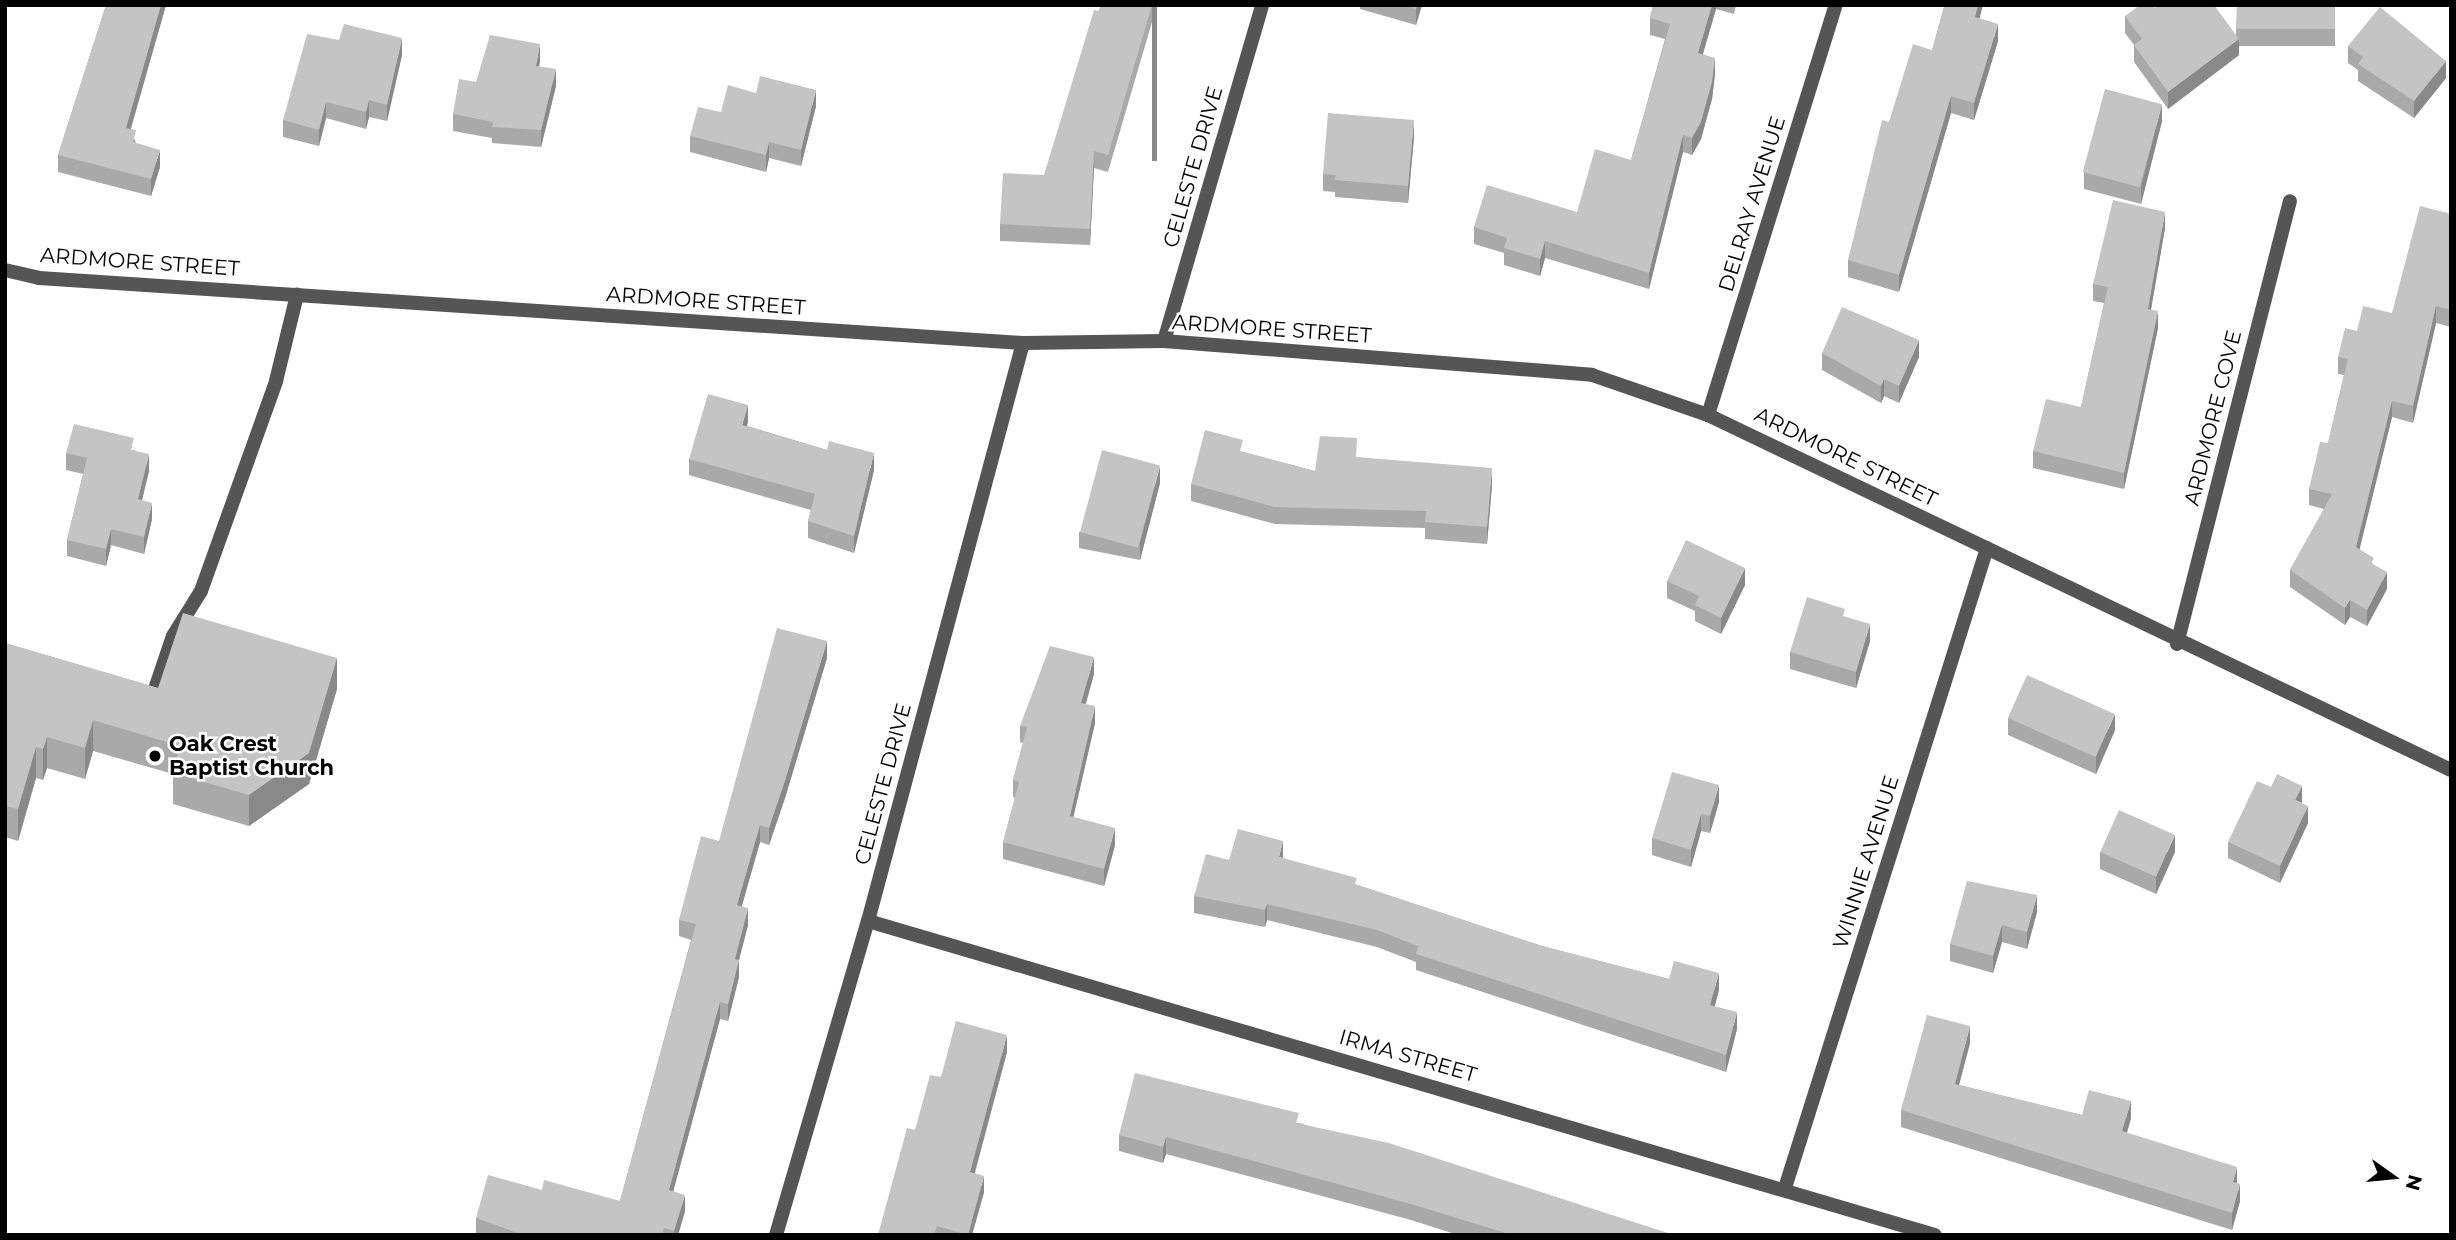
<!DOCTYPE html>
<style>
body{margin:0}
#map{position:relative;width:2456px;height:1240px;overflow:hidden;background:#fff;font-family:Montserrat,sans-serif}
div>[style]{position:absolute}
.lane>*{height:14px;margin:-7px;padding:0 7px;transform-origin:7px;border-radius:7px;background:#555}
.street>*{height:14px;margin:-7px;padding:0 7px;transform-origin:7px;border-radius:7px;background:#555}
.wall>*{inset:0;background:#a9a9a9}
.shaded-wall>*{inset:0;background:#898989;transform-origin:0 0}
.building>*{inset:0;background:#c4c4c4;transform-origin:0 0}
.dots>*{width:19px;height:19px;translate:-50% -50%;box-sizing:border-box;border:4px solid #fff;border-radius:50%}
span{translate:-50% -50%;white-space:nowrap;text-align:center;line-height:1.15;-webkit-text-stroke:5px #fff;paint-order:stroke}
.street-label{font-size:21px;color:#000}
.poi-label{font-size:21px;color:#000;font-weight:700}
.left{translate:0 -50%;text-align:left}
.frame{position:absolute;inset:0;border:7px solid #000;pointer-events:none}
.north{position:absolute;left:2358px;top:1142px;width:70px;height:70px;-webkit-text-stroke:5px #fff;paint-order:stroke;rotate:105deg;font-size:19px;font-weight:700;line-height:28px;text-align:center;color:#000}
.north::after{content:'';display:block;margin:auto;width:24px;height:32px;background:#000;clip-path:polygon(50% 0,100% 100%,50% 72%,0 100%)}
</style>
<div id="map">
<div class="lane">
<div style="left:154px;top:692px;width:59px;rotate:-71.3deg"></div>
<div style="left:173px;top:636px;width:53px;rotate:-58.1deg"></div>
<div style="left:201px;top:591px;width:223px;rotate:-70.3deg"></div>
<div style="left:276px;top:381px;width:89px;rotate:-76.3deg"></div>
</div>
<div class="street">
<div style="left:5px;top:270px;width:35px;rotate:13deg"></div>
<div style="left:39px;top:278px;width:986px;rotate:3.78deg"></div>
<div style="left:1023px;top:343px;width:141px;rotate:-0.8deg"></div>
<div style="left:1164px;top:341px;width:429px;rotate:4.5deg"></div>
<div style="left:1592px;top:375px;width:123px;rotate:19deg"></div>
<div style="left:1708px;top:415px;width:823px;rotate:25.54deg"></div>
<div style="left:1164px;top:341px;width:350px;rotate:-73.7deg"></div>
<div style="left:1708px;top:415px;width:430px;rotate:-72.7deg"></div>
<div style="left:2177px;top:644px;width:457px;rotate:-75.7deg"></div>
<div style="left:868px;top:921px;width:1112px;rotate:16.4deg"></div>
<div style="left:1785px;top:1188px;width:671px;rotate:-72.48deg"></div>
<div style="left:776px;top:1235px;width:327px;rotate:-73.7deg"></div>
<div style="left:868px;top:921px;width:598px;rotate:-74.99deg"></div>
</div>
<div class="wall">
<div style="clip-path:polygon(106px 5px,166px 5px,131px 129px,136px 143px,160px 167px,151px 196px,58px 172px,58px 155px)"></div>
<div style="clip-path:polygon(1101px 5px,1157px 5px,1108px 172px,1094px 168px,1090px 245px,1000px 241px,1000px 224px,1044px 175px)"></div>
<div style="clip-path:polygon(1360px 5px,1422px 5px,1416px 25px,1360px 9px)"></div>
<div style="clip-path:polygon(1653px 5px,1736px 5px,1734px 14px,1716px 9px,1703px 54px,1715px 74px,1712px 99px,1701px 139px,1692px 155px,1683px 152px,1649px 289px,1545px 258px,1540px 276px,1504px 265px,1504px 253px,1474px 244px,1474px 227px,1577px 212px,1631px 160px,1665px 39px,1650px 35px,1650px 18px)"></div>
<div style="clip-path:polygon(1938px 5px,1983px 5px,1979px 19px,1998px 41px,1974px 120px,1951px 113px,1899px 292px,1848px 277px,1848px 260px,1889px 122px,1932px 50px,1944px 7px)"></div>
<div style="clip-path:polygon(2237px 5px,2335px 5px,2335px 46px,2239px 46px,2239px 55px,2168px 109px,2134px 62px,2134px 45px,2125px 33px,2125px 16px,2155px 8px,2236px 35px)"></div>
<div style="clip-path:polygon(2348px 46px,2446px 78px,2414px 118px,2358px 81px,2358px 70px,2348px 63px)"></div>
<div style="clip-path:polygon(402px 55px,387px 121px,369px 117px,366px 129px,326px 118px,319px 146px,283px 137px,283px 120px)"></div>
<div style="clip-path:polygon(540px 61px,539px 66px,556px 86px,541px 147px,492px 143px,492px 138px,453px 131px,453px 114px,476px 82px)"></div>
<div style="clip-path:polygon(756px 93px,816px 106px,801px 166px,769px 158px,766px 172px,690px 152px,690px 136px,721px 112px)"></div>
<div style="clip-path:polygon(2162px 121px,2141px 204px,2084px 189px,2084px 172px)"></div>
<div style="clip-path:polygon(1414px 137px,1408px 203px,1335px 197px,1335px 192px,1323px 191px,1323px 174px)"></div>
<div style="clip-path:polygon(2451px 214px,2451px 327px,2436px 323px,2413px 423px,2392px 417px,2359px 549px,2374px 565px,2387px 589px,2367px 626px,2350px 617px,2345px 625px,2290px 587px,2290px 570px,2324px 509px,2309px 505px,2309px 489px,2328px 443px,2344px 375px,2338px 374px,2338px 357px,2357px 331px,2392px 313px)"></div>
<div style="clip-path:polygon(2165px 228px,2151px 310px,2158px 328px,2124px 489px,2033px 468px,2033px 451px,2081px 407px,2104px 303px,2093px 301px,2093px 284px)"></div>
<div style="clip-path:polygon(1822px 353px,1919px 357px,1899px 403px,1884px 396px,1881px 403px,1822px 370px)"></div>
<div style="clip-path:polygon(748px 422px,747px 426px,827px 450px,874px 470px,854px 553px,808px 538px,808px 521px,811px 510px,689px 475px,689px 459px)"></div>
<div style="clip-path:polygon(134px 450px,149px 471px,142px 500px,152px 519px,144px 554px,111px 545px,106px 566px,67px 556px,67px 540px,83px 474px,66px 470px,66px 453px)"></div>
<div style="clip-path:polygon(1243px 452px,1315px 471px,1357px 457px,1492px 485px,1487px 544px,1425px 539px,1425px 528px,1275px 524px,1191px 501px,1191px 484px)"></div>
<div style="clip-path:polygon(1160px 483px,1140px 560px,1079px 548px,1079px 532px)"></div>
<div style="clip-path:polygon(1667px 581px,1745px 585px,1721px 634px,1695px 621px,1695px 611px,1667px 598px)"></div>
<div style="clip-path:polygon(1845px 617px,1870px 641px,1856px 688px,1790px 669px,1790px 652px)"></div>
<div style="clip-path:polygon(5px 643px,158px 688px,337px 689px,309px 784px,249px 826px,173px 804px,173px 774px,93px 751px,85px 779px,47px 768px,43px 780px,36px 778px,18px 841px,5px 837px)"></div>
<div style="clip-path:polygon(827px 658px,785px 798px,769px 845px,760px 842px,742px 906px,748px 925px,739px 960px,739px 977px,728px 1021px,720px 1019px,673px 1191px,685px 1211px,678px 1235px,476px 1235px,476px 1218px,542px 1190px,620px 1201px,691px 940px,679px 936px,679px 920px,719px 841px)"></div>
<div style="clip-path:polygon(1094px 674px,1086px 704px,1095px 723px,1073px 817px,1115px 845px,1104px 886px,1003px 859px,1003px 842px,1015px 798px,1013px 797px,1013px 780px,1023px 743px,1020px 742px,1020px 726px)"></div>
<div style="clip-path:polygon(2008px 718px,2115px 730px,2096px 774px,2008px 735px)"></div>
<div style="clip-path:polygon(1719px 802px,1710px 833px,1701px 831px,1691px 867px,1652px 855px,1652px 838px)"></div>
<div style="clip-path:polygon(2302px 803px,2308px 823px,2280px 883px,2228px 858px,2228px 842px)"></div>
<div style="clip-path:polygon(2100px 852px,2175px 852px,2156px 894px,2100px 869px)"></div>
<div style="clip-path:polygon(1283px 858px,1357px 885px,1542px 946px,1669px 979px,1719px 990px,1715px 1006px,1737px 1029px,1726px 1072px,1416px 970px,1416px 962px,1377px 947px,1267px 920px,1265px 927px,1194px 913px,1194px 896px,1229px 860px)"></div>
<div style="clip-path:polygon(2037px 912px,2027px 949px,2002px 942px,1993px 973px,1950px 961px,1950px 944px)"></div>
<div style="clip-path:polygon(1970px 1043px,1959px 1085px,2082px 1115px,2131px 1118px,2127px 1133px,2237px 1183px,2240px 1201px,2232px 1230px,1901px 1127px,1901px 1110px)"></div>
<div style="clip-path:polygon(1007px 1052px,975px 1173px,984px 1192px,972px 1235px,878px 1235px,915px 1130px,941px 1077px)"></div>
<div style="clip-path:polygon(1299px 1123px,1674px 1235px,1458px 1235px,1411px 1220px,1166px 1154px,1163px 1163px,1119px 1151px,1119px 1135px)"></div>
</div>
<div class="shaded-wall">
<div style="clip-path:polygon(161px 5px,166px 5px,126px 144px,126px 128px)"></div>
<div style="left:1152px;top:5px;width:5px;height:156px"></div>
<div style="clip-path:polygon(1417px 5px,1422px 5px,1416px 25px,1416px 9px)"></div>
<div style="clip-path:polygon(1712px 5px,1716px 5px,1716px 9px,1698px 70px,1698px 53px)"></div>
<div style="clip-path:polygon(1978px 5px,1983px 5px,1975px 34px,1975px 17px)"></div>
<div style="clip-path:polygon(1998px 24px,1998px 41px,1974px 120px,1974px 103px)"></div>
<div style="clip-path:polygon(402px 38px,402px 55px,387px 121px,387px 105px)"></div>
<div style="clip-path:polygon(2239px 39px,2239px 55px,2168px 109px,2168px 92px)"></div>
<div style="clip-path:polygon(540px 44px,540px 61px,536px 82px,536px 66px)"></div>
<div style="clip-path:polygon(1715px 58px,1715px 74px,1712px 99px,1701px 139px,1692px 155px,1692px 138px)"></div>
<div style="clip-path:polygon(2446px 61px,2446px 78px,2414px 118px,2414px 101px)"></div>
<div style="clip-path:polygon(556px 69px,556px 86px,541px 147px,541px 130px)"></div>
<div style="clip-path:polygon(816px 90px,816px 106px,801px 166px,801px 150px)"></div>
<div style="clip-path:polygon(1951px 96px,1951px 113px,1899px 292px,1899px 275px)"></div>
<div style="clip-path:polygon(369px 100px,369px 117px,366px 129px,366px 112px)"></div>
<div style="clip-path:polygon(326px 102px,326px 118px,319px 146px,319px 130px)"></div>
<div style="clip-path:polygon(2162px 104px,2162px 121px,2141px 204px,2141px 187px)"></div>
<div style="clip-path:polygon(1414px 120px,1414px 137px,1408px 203px,1408px 186px)"></div>
<div style="clip-path:polygon(1683px 135px,1683px 152px,1649px 289px,1649px 273px)"></div>
<div style="clip-path:polygon(769px 142px,769px 158px,766px 172px,766px 155px)"></div>
<div style="clip-path:polygon(160px 150px,160px 167px,151px 196px,151px 179px)"></div>
<div style="clip-path:polygon(1094px 151px,1094px 168px,1090px 245px,1090px 229px)"></div>
<div style="clip-path:polygon(2165px 212px,2165px 228px,2148px 326px,2148px 309px)"></div>
<div style="clip-path:polygon(1545px 241px,1545px 258px,1540px 276px,1540px 259px)"></div>
<div style="clip-path:polygon(2436px 306px,2436px 323px,2413px 423px,2413px 406px)"></div>
<div style="clip-path:polygon(2158px 311px,2158px 328px,2124px 489px,2124px 473px)"></div>
<div style="clip-path:polygon(1919px 340px,1919px 357px,1899px 403px,1899px 386px)"></div>
<div style="clip-path:polygon(1884px 379px,1884px 396px,1881px 403px,1881px 386px)"></div>
<div style="clip-path:polygon(2392px 401px,2392px 417px,2356px 564px,2356px 547px)"></div>
<div style="clip-path:polygon(748px 405px,748px 422px,742px 441px,742px 425px)"></div>
<div style="clip-path:polygon(874px 453px,874px 470px,854px 553px,854px 536px)"></div>
<div style="clip-path:polygon(149px 454px,149px 471px,138px 516px,138px 499px)"></div>
<div style="clip-path:polygon(1160px 466px,1160px 483px,1140px 560px,1140px 543px)"></div>
<div style="clip-path:polygon(1492px 468px,1492px 485px,1487px 544px,1487px 527px)"></div>
<div style="clip-path:polygon(152px 503px,152px 519px,144px 554px,144px 537px)"></div>
<div style="clip-path:polygon(111px 529px,111px 545px,106px 566px,106px 549px)"></div>
<div style="clip-path:polygon(1745px 568px,1745px 585px,1721px 634px,1721px 618px)"></div>
<div style="clip-path:polygon(2387px 572px,2387px 589px,2367px 626px,2367px 610px)"></div>
<div style="clip-path:polygon(2350px 600px,2350px 617px,2345px 625px,2345px 608px)"></div>
<div style="clip-path:polygon(1870px 624px,1870px 641px,1856px 688px,1856px 672px)"></div>
<div style="clip-path:polygon(827px 641px,827px 658px,785px 798px,769px 845px,769px 828px)"></div>
<div style="clip-path:polygon(1094px 657px,1094px 674px,1081px 719px,1081px 703px)"></div>
<div style="clip-path:polygon(337px 658px,337px 689px,309px 784px,249px 826px,249px 795px)"></div>
<div style="clip-path:polygon(1095px 706px,1095px 723px,1070px 832px,1070px 816px)"></div>
<div style="clip-path:polygon(2115px 714px,2115px 730px,2096px 774px,2096px 757px)"></div>
<div style="clip-path:polygon(93px 720px,93px 751px,85px 779px,85px 748px)"></div>
<div style="clip-path:polygon(47px 737px,47px 768px,43px 780px,43px 749px)"></div>
<div style="clip-path:polygon(36px 747px,36px 778px,18px 841px,18px 809px)"></div>
<div style="clip-path:polygon(1719px 785px,1719px 802px,1710px 833px,1710px 816px)"></div>
<div style="clip-path:polygon(2302px 786px,2302px 803px,2295px 800px)"></div>
<div style="clip-path:polygon(2308px 806px,2308px 823px,2280px 883px,2280px 866px)"></div>
<div style="clip-path:polygon(1701px 814px,1701px 831px,1691px 867px,1691px 850px)"></div>
<div style="clip-path:polygon(760px 825px,760px 842px,737px 922px,737px 905px)"></div>
<div style="clip-path:polygon(1115px 828px,1115px 845px,1104px 886px,1104px 869px)"></div>
<div style="clip-path:polygon(2175px 835px,2175px 852px,2156px 894px,2156px 877px)"></div>
<div style="clip-path:polygon(1283px 841px,1283px 858px,1279px 857px)"></div>
<div style="clip-path:polygon(2037px 895px,2037px 912px,2027px 949px,2027px 932px)"></div>
<div style="clip-path:polygon(1267px 904px,1267px 920px,1265px 927px,1265px 910px)"></div>
<div style="clip-path:polygon(748px 908px,748px 925px,735px 975px,735px 959px)"></div>
<div style="clip-path:polygon(2002px 925px,2002px 942px,1993px 973px,1993px 956px)"></div>
<div style="clip-path:polygon(739px 960px,739px 977px,728px 1021px,728px 1004px)"></div>
<div style="clip-path:polygon(1719px 973px,1719px 990px,1710px 1021px,1710px 1005px)"></div>
<div style="clip-path:polygon(720px 1002px,720px 1019px,669px 1207px,669px 1190px)"></div>
<div style="clip-path:polygon(1737px 1012px,1737px 1029px,1726px 1072px,1726px 1055px)"></div>
<div style="clip-path:polygon(1970px 1026px,1970px 1043px,1955px 1100px,1955px 1084px)"></div>
<div style="clip-path:polygon(1007px 1035px,1007px 1052px,970px 1189px,970px 1172px)"></div>
<div style="clip-path:polygon(2131px 1101px,2131px 1118px,2122px 1148px,2122px 1131px)"></div>
<div style="clip-path:polygon(1166px 1137px,1166px 1154px,1163px 1163px,1163px 1147px)"></div>
<div style="clip-path:polygon(2237px 1167px,2237px 1183px,2233px 1182px)"></div>
<div style="clip-path:polygon(984px 1176px,984px 1192px,972px 1235px,968px 1235px)"></div>
<div style="clip-path:polygon(2240px 1184px,2240px 1201px,2232px 1230px,2232px 1213px)"></div>
<div style="clip-path:polygon(685px 1195px,685px 1211px,678px 1235px,674px 1235px,674px 1231px)"></div>
</div>
<div class="building">
<div style="clip-path:polygon(106px 5px,161px 5px,126px 128px,136px 130px,133px 142px,160px 150px,151px 179px,58px 155px)"></div>
<div style="clip-path:polygon(1101px 5px,1152px 5px,1108px 155px,1094px 151px,1090px 229px,1000px 224px,1003px 173px,1044px 175px,1094px 10px,1099px 11px)"></div>
<div style="clip-path:polygon(1405px 5px,1417px 5px,1416px 9px)"></div>
<div style="clip-path:polygon(1653px 5px,1712px 5px,1698px 53px,1715px 58px,1712px 82px,1701px 122px,1692px 138px,1683px 135px,1649px 273px,1545px 241px,1540px 259px,1504px 248px,1507px 238px,1474px 227px,1487px 185px,1577px 212px,1595px 149px,1631px 160px,1670px 24px,1650px 18px)"></div>
<div style="clip-path:polygon(1945px 5px,1978px 5px,1975px 17px,1998px 24px,1974px 103px,1951px 96px,1899px 275px,1848px 260px,1882px 120px,1889px 122px,1913px 44px,1932px 50px)"></div>
<div style="clip-path:polygon(2140px 5px,2153px 5px,2155px 8px,2158px 5px,2214px 5px,2239px 39px,2168px 92px,2134px 45px,2142px 39px,2125px 16px)"></div>
<div style="left:2237px;top:5px;width:98px;height:24px"></div>
<div style="clip-path:polygon(2380px 7px,2446px 61px,2414px 101px,2358px 64px,2363px 57px,2348px 46px)"></div>
<div style="clip-path:polygon(344px 24px,402px 38px,387px 105px,369px 100px,366px 112px,326px 102px,319px 130px,283px 120px,307px 34px,339px 40px)"></div>
<div style="clip-path:polygon(490px 35px,540px 44px,536px 66px,556px 69px,541px 130px,492px 127px,493px 122px,453px 114px,459px 79px,476px 82px)"></div>
<div style="clip-path:polygon(760px 76px,816px 90px,801px 150px,769px 142px,766px 155px,690px 136px,698px 107px,721px 112px,728px 85px,756px 93px)"></div>
<div style="left:2105px;top:89px;width:59px;height:86px;rotate:15deg"></div>
<div style="clip-path:polygon(1328px 113px,1414px 120px,1408px 186px,1335px 180px,1336px 175px,1323px 174px)"></div>
<div style="clip-path:polygon(2113px 200px,2165px 212px,2148px 309px,2158px 311px,2124px 473px,2033px 451px,2046px 399px,2081px 407px,2108px 287px,2093px 284px)"></div>
<div style="clip-path:polygon(2420px 206px,2451px 214px,2451px 310px,2436px 306px,2413px 406px,2392px 401px,2356px 547px,2374px 558px,2371px 563px,2387px 572px,2367px 610px,2350px 600px,2345px 608px,2290px 570px,2332px 494px,2309px 489px,2320px 442px,2328px 443px,2348px 359px,2338px 357px,2345px 328px,2357px 331px,2363px 306px,2392px 313px)"></div>
<div style="clip-path:polygon(1842px 307px,1919px 340px,1899px 386px,1884px 379px,1881px 386px,1822px 353px)"></div>
<div style="clip-path:polygon(708px 394px,748px 405px,742px 425px,827px 450px,829px 441px,874px 453px,854px 536px,808px 521px,815px 494px,689px 459px)"></div>
<div style="clip-path:polygon(74px 424px,134px 438px,131px 450px,149px 454px,138px 499px,152px 503px,144px 537px,111px 529px,106px 549px,67px 540px,87px 458px,66px 453px)"></div>
<div style="clip-path:polygon(1205px 430px,1243px 440px,1240px 451px,1315px 471px,1320px 436px,1357px 438px,1356px 457px,1492px 468px,1487px 527px,1425px 522px,1426px 511px,1275px 507px,1191px 484px)"></div>
<div style="left:1102px;top:450px;width:60px;height:85px;rotate:15deg"></div>
<div style="clip-path:polygon(1686px 540px,1745px 568px,1721px 618px,1695px 605px,1699px 596px,1667px 581px)"></div>
<div style="clip-path:polygon(1807px 597px,1845px 609px,1843px 616px,1870px 624px,1856px 672px,1790px 652px)"></div>
<div style="clip-path:polygon(183px 613px,337px 658px,309px 753px,249px 795px,173px 773px,180px 746px,93px 720px,85px 748px,47px 737px,43px 749px,36px 747px,18px 809px,5px 806px,5px 643px,158px 688px)"></div>
<div style="clip-path:polygon(777px 628px,827px 641px,785px 781px,769px 828px,760px 825px,737px 905px,748px 908px,735px 959px,739px 960px,728px 1004px,720px 1002px,669px 1190px,685px 1195px,674px 1231px,664px 1228px,662px 1235px,523px 1235px,476px 1218px,488px 1175px,542px 1190px,544px 1180px,620px 1201px,696px 924px,679px 920px,701px 836px,719px 841px)"></div>
<div style="clip-path:polygon(1050px 646px,1094px 657px,1081px 703px,1095px 706px,1070px 816px,1115px 828px,1104px 869px,1003px 842px,1019px 782px,1013px 780px,1027px 727px,1020px 726px)"></div>
<div style="left:2027px;top:675px;width:96px;height:47px;rotate:24deg"></div>
<div style="clip-path:polygon(1672px 772px,1719px 785px,1710px 816px,1701px 814px,1691px 850px,1652px 838px)"></div>
<div style="clip-path:polygon(2277px 774px,2302px 786px,2295px 800px,2308px 806px,2280px 866px,2228px 842px,2257px 781px,2271px 787px)"></div>
<div style="left:2119px;top:810px;width:61px;height:46px;rotate:24deg"></div>
<div style="clip-path:polygon(1238px 829px,1283px 841px,1279px 857px,1357px 878px,1355px 884px,1542px 946px,1669px 979px,1674px 961px,1719px 973px,1710px 1005px,1737px 1012px,1726px 1055px,1416px 954px,1418px 946px,1377px 930px,1267px 904px,1265px 910px,1194px 896px,1206px 854px,1229px 860px)"></div>
<div style="clip-path:polygon(1967px 881px,2037px 895px,2027px 932px,2002px 925px,1993px 956px,1950px 944px)"></div>
<div style="clip-path:polygon(1927px 1015px,1970px 1026px,1955px 1084px,2082px 1115px,2089px 1090px,2131px 1101px,2122px 1131px,2237px 1167px,2233px 1182px,2240px 1184px,2232px 1213px,1901px 1110px)"></div>
<div style="clip-path:polygon(956px 1021px,1007px 1035px,970px 1172px,984px 1176px,968px 1235px,937px 1226px,934px 1235px,878px 1235px,907px 1128px,915px 1130px,930px 1075px,941px 1077px)"></div>
<div style="clip-path:polygon(1135px 1073px,1299px 1113px,1296px 1123px,1389px 1143px,1674px 1235px,1509px 1235px,1509px 1234px,1411px 1204px,1166px 1137px,1163px 1147px,1119px 1135px)"></div>
</div>
<div class="dots">
<div style="left:155px;top:756px;background:#000"></div>
</div>
<div class="street-label">
<span style="left:1193px;top:167px;rotate:-74deg">CELESTE DRIVE</span>
<span style="left:1752px;top:204px;rotate:-73deg">DELRAY AVENUE</span>
<span style="left:140px;top:262px;rotate:4deg">ARDMORE STREET</span>
<span style="left:706px;top:301px;rotate:4deg">ARDMORE STREET</span>
<span style="left:1272px;top:329px;rotate:4deg">ARDMORE STREET</span>
<span style="left:2213px;top:418px;rotate:-76deg">ARDMORE COVE</span>
<span style="left:1846px;top:457px;rotate:26deg">ARDMORE STREET</span>
<span style="left:883px;top:784px;rotate:-75deg">CELESTE DRIVE</span>
<span style="left:1866px;top:862px;rotate:-73deg">WINNIE AVENUE</span>
<span style="left:1408px;top:1056px;rotate:16deg">IRMA STREET</span>
</div>
<div class="poi-label">
<span class="left" style="left:169px;top:756px">Oak Crest<br>Baptist Church</span>
</div>
<div class="frame"></div>
<div class="north">N</div>
</div>
